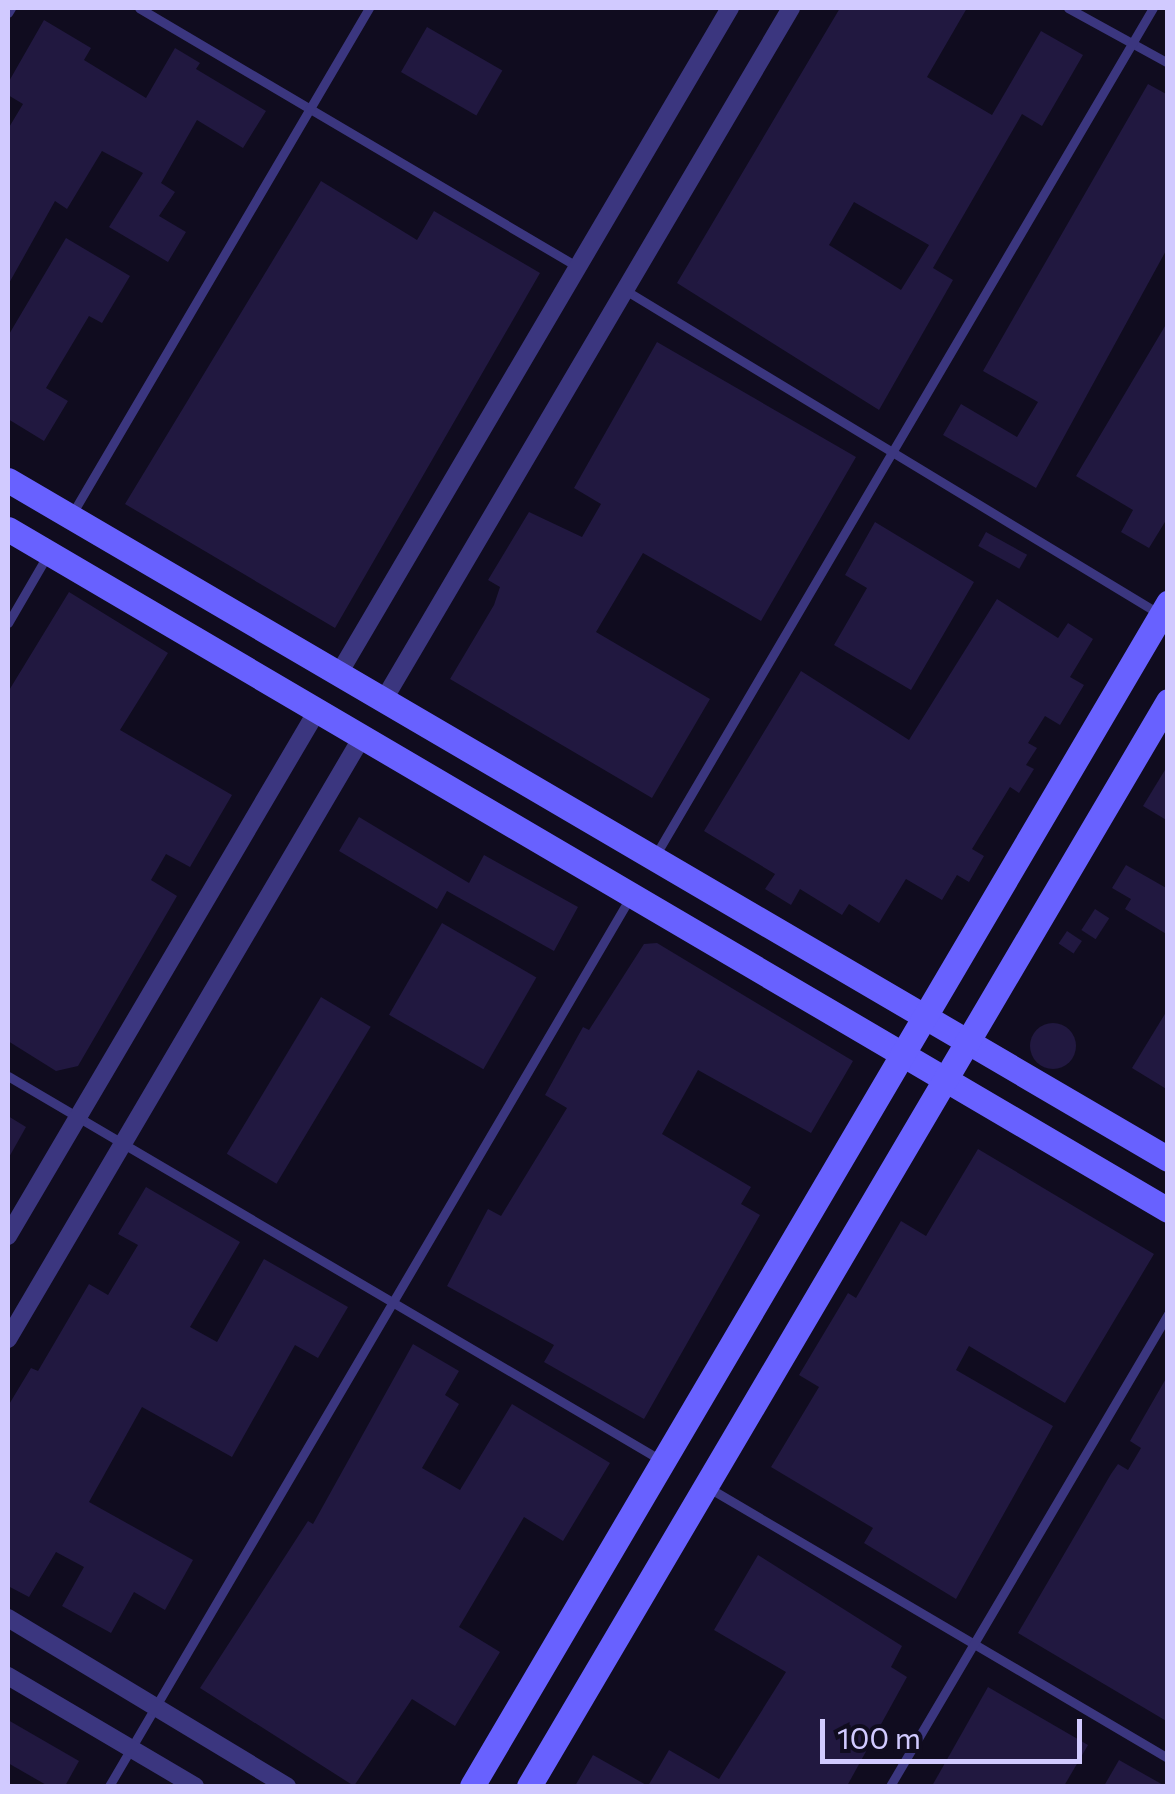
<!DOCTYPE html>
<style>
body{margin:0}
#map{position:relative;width:1175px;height:1794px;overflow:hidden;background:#100c1f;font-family:Commissioner,sans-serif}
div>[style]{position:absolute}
.building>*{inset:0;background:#211840;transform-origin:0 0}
.round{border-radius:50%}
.lane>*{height:9px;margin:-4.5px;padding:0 4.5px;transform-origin:4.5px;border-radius:4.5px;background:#3b367f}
.street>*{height:18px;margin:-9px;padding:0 9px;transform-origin:9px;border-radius:9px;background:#3b367f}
.secondary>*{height:25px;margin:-12.5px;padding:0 12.5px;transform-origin:12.5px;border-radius:12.5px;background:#6861ff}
span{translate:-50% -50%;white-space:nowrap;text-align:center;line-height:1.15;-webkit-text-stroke:9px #100c1f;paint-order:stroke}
.frame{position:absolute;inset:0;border:10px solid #d1caff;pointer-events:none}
.scale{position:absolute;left:820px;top:1719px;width:262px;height:45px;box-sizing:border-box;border:5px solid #d1caff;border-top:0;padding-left:12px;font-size:30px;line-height:35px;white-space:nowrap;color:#d1caff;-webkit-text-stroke:8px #100c1f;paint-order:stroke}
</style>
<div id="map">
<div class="building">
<div style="clip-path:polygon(evenodd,840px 8px,967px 8px,927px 77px,992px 115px,1041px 31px,1083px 55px,1042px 126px,1022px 114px,933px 268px,953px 280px,879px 410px,677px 283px,840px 8px,854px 202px,929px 245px,901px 290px,829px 245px,854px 202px)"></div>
<div style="clip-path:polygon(44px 20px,91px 48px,84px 60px,146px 98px,175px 48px,200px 63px,196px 69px,266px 111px,243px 148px,197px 120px,161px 183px,175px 192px,159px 216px,186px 232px,168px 262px,109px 227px,143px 173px,102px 151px,67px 209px,55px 201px,8px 285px,8px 129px,23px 104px,8px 95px,8px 83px)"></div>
<div style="left:427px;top:27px;width:87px;height:52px;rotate:30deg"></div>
<div style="clip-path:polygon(1148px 84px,1168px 95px,1168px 247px,1036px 488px,943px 435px,961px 404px,1017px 437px,1038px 402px,983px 371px)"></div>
<div style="clip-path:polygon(321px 181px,417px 240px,434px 211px,540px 273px,335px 628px,125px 504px)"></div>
<div style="clip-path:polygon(66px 238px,130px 276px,102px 323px,89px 316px,46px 388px,68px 401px,44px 441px,8px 419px,8px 336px)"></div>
<div style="clip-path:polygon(1168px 321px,1168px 517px,1149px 548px,1121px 532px,1133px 510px,1076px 476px)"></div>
<div style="clip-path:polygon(657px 342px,856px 457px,761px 621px,643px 553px,596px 632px,710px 699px,652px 798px,450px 679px,494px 605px,500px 587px,488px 580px,529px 512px,582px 537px,601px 504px,574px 488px)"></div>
<div style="clip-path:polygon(875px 522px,974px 582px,911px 690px,834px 645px,867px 588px,845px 575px)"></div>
<div style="left:986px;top:532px;width:47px;height:16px;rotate:29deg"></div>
<div style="clip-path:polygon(69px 592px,168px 653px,120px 730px,232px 795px,190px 867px,166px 854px,151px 880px,177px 896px,78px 1066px,56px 1071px,8px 1041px,8px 692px)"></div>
<div style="clip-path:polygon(997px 599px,1058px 638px,1068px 623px,1093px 639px,1070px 677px,1084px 685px,1060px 725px,1045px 716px,1028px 743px,1037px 748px,1026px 765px,1034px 769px,1019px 793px,1010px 787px,972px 849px,984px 856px,969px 882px,957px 875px,942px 900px,906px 879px,879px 923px,849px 904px,842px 915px,800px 889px,791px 905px,765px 889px,775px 874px,704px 831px,801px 671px,909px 740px)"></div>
<div style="clip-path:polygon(1168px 765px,1168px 821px,1143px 806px)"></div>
<div style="clip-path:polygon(359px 817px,469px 883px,484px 855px,578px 907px,554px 951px,447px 891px,437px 909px,339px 851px)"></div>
<div style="clip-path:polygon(1126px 865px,1168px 889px,1168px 935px,1125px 909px,1131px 899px,1112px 888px)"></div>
<div style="left:1095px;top:909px;width:17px;height:25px;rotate:33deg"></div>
<div style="left:442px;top:923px;width:109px;height:106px;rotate:30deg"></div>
<div style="left:1067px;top:931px;width:18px;height:15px;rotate:34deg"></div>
<div style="clip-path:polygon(657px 943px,853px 1061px,811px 1133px,698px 1070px,662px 1134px,751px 1187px,741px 1204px,760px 1215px,644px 1419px,544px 1362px,554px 1345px,447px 1286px,488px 1209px,501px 1216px,567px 1108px,545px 1095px,583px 1027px,589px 1030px,644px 944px)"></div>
<div style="left:321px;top:997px;width:58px;height:183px;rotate:31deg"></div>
<div style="clip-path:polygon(1168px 1009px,1168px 1090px,1132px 1068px)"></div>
<div class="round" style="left:1030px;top:1023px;width:46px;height:46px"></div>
<div style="clip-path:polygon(8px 1116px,26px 1127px,8px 1159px)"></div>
<div style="clip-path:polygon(978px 1149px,1154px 1254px,1065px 1403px,969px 1346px,956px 1370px,1053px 1426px,956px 1599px,864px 1543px,873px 1528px,771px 1467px,819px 1387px,799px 1375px,848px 1293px,856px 1298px,901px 1221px,926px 1236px)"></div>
<div style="clip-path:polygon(146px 1187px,240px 1242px,190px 1327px,217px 1342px,264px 1259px,348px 1307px,318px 1358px,295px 1345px,232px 1457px,142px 1407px,89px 1502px,193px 1560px,165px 1610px,134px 1592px,111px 1633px,62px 1606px,84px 1567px,56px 1552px,29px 1597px,8px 1586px,8px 1406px,31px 1368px,38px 1371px,89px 1284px,108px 1295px,138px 1245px,118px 1234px)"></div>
<div style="clip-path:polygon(413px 1344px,459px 1371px,445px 1395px,459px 1404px,422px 1468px,460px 1490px,512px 1404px,610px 1463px,563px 1541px,524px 1517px,459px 1627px,500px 1652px,455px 1726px,412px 1699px,354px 1786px,200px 1688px,308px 1521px,313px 1524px)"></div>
<div style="clip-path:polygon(1168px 1375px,1168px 1722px,1018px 1633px,1111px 1474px,1118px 1464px,1128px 1470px,1141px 1448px,1130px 1441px)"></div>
<div style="clip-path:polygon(758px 1555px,902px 1646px,891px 1667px,907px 1677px,847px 1786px,575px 1786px,593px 1755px,648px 1786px,669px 1750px,719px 1779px,786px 1672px,714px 1630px)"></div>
<div style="clip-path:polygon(988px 1687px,1088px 1745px,1064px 1786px,932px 1786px)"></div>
<div style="clip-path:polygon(8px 1720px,79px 1761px,65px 1786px,48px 1786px,8px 1763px)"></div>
<div style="clip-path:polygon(1119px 1760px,1165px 1786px,1104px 1786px)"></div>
</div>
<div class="lane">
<div style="left:139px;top:8px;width:510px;rotate:30.54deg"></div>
<div style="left:1068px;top:8px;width:114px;rotate:28.8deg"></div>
<div style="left:8px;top:13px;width:6px;rotate:-59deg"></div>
<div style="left:625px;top:290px;width:623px;rotate:31.22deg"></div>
<div style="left:72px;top:514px;width:587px;rotate:-59.59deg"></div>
<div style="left:8px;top:623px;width:78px;rotate:-59.8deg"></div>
<div style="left:655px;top:856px;width:983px;rotate:-59.58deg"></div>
<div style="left:8px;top:1076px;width:758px;rotate:30.46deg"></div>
<div style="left:709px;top:1488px;width:533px;rotate:30.47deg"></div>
<div style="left:109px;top:1786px;width:1032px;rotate:-59.61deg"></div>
<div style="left:890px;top:1786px;width:548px;rotate:-59.5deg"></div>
</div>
<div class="street">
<div style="left:338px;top:675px;width:774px;rotate:-59.56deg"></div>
<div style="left:383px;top:701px;width:804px;rotate:-59.51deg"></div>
<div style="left:8px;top:1236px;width:609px;rotate:-59.52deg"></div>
<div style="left:8px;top:1339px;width:698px;rotate:-59.54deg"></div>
<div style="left:8px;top:1618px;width:326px;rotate:31.1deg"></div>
<div style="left:8px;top:1676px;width:217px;rotate:30.5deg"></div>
</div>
<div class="secondary">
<div style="left:8px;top:480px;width:1344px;rotate:30.34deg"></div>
<div style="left:8px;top:529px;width:1345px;rotate:30.42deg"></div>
<div style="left:472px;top:1786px;width:1373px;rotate:-59.53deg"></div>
<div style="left:529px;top:1786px;width:1259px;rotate:-59.5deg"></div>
</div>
<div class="frame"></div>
<div class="scale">100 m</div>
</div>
